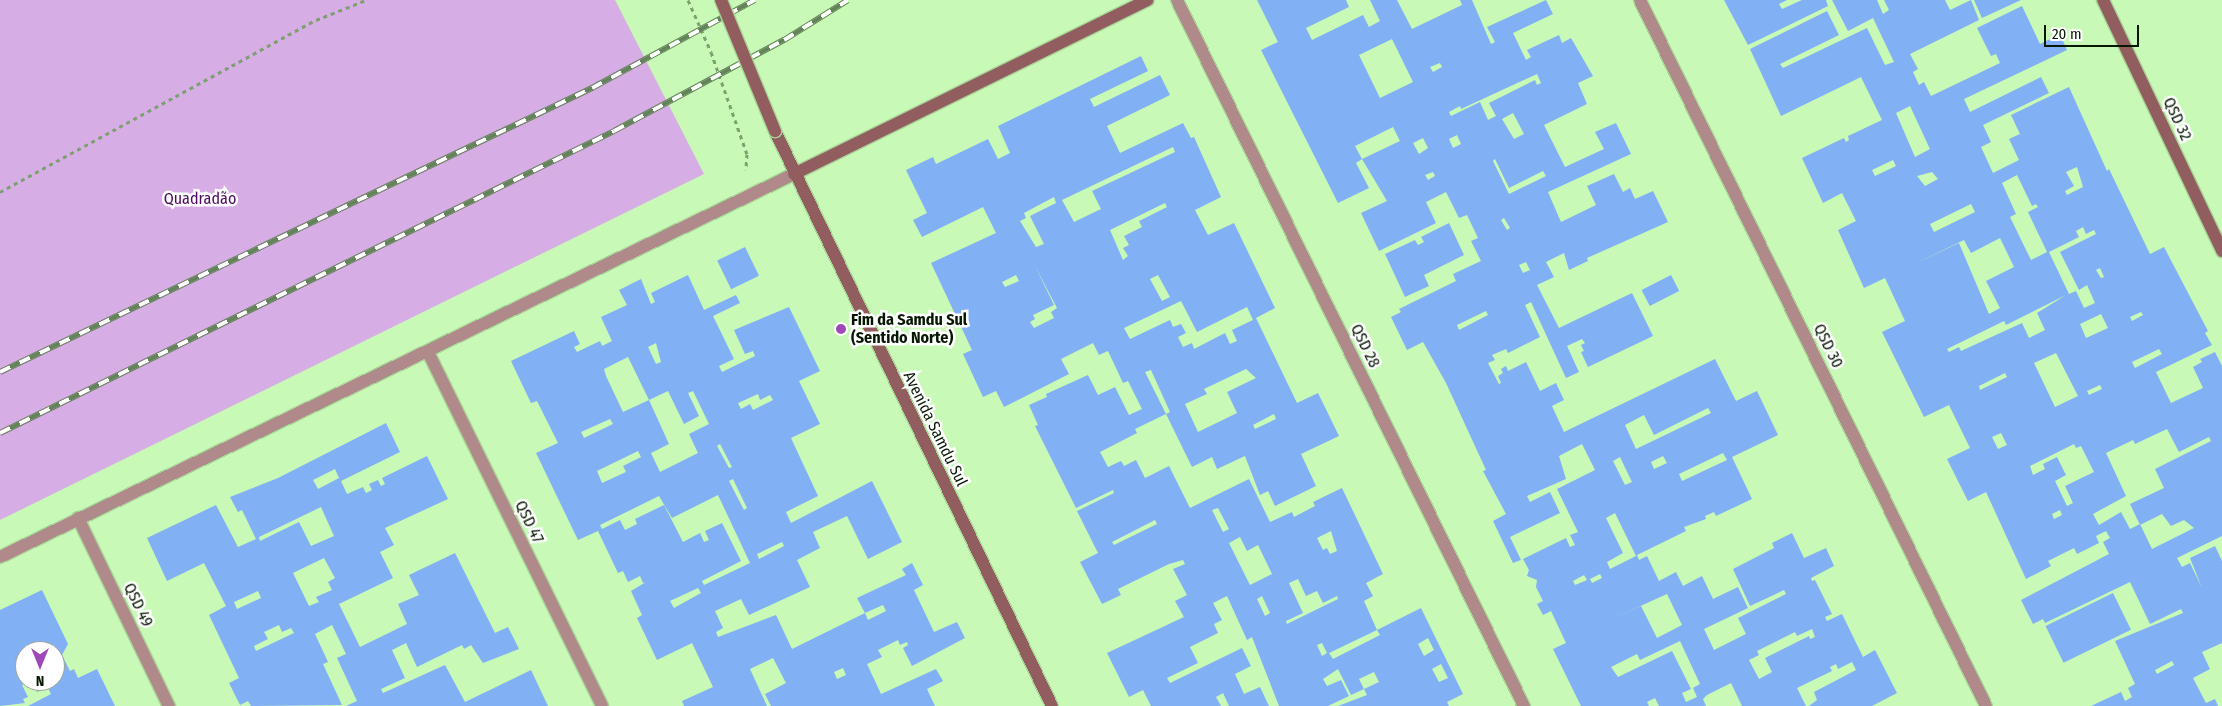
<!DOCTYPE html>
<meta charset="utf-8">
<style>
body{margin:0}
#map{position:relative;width:2222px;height:706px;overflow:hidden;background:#c8f9b6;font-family:"Fira Sans Condensed",sans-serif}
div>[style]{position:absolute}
.green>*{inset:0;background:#d7ade5}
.building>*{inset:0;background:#81b0f4;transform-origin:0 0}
.path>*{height:3px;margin-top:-1.5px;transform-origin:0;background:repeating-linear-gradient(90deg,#7ca06f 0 4px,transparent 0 8px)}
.roads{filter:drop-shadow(1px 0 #a9d599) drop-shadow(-1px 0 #a9d599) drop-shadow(0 1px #a9d599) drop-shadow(0 -1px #a9d599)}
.street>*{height:12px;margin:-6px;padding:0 6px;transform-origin:6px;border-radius:6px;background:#b08a8b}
.secondary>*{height:12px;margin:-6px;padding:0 6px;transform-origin:6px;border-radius:6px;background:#925d5f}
.rail>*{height:5.5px;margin-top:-2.75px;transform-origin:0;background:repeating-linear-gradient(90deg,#fff 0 11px,#638358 0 22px);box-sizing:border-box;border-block:1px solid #638358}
.bridges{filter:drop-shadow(1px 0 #a9d599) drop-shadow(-1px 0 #a9d599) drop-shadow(0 1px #a9d599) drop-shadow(0 -1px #a9d599)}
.secondary-bridge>*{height:12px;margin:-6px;padding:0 6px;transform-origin:6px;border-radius:6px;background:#925d5f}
.dots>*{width:14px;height:14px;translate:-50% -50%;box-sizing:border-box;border:2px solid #fff;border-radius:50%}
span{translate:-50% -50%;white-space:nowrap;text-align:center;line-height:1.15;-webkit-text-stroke:5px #fff;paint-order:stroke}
.street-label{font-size:16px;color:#051601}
.park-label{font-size:16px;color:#4d095e}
.poi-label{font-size:16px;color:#051601;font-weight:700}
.left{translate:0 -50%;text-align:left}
.north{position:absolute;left:15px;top:641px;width:50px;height:50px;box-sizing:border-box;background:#fff;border:1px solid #9ba299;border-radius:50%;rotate:180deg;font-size:14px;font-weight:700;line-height:20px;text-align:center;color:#051601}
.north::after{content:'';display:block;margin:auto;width:18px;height:22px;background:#9d49b7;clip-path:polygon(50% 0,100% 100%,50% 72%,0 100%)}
.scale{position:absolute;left:2044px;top:25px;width:95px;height:22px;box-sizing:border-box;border:2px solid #051601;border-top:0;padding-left:6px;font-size:15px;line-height:18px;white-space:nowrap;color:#051601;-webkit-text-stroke:4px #fff;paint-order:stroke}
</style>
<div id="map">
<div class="green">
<div style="clip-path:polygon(0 0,615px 0,704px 174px,0 520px)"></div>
</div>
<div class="building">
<div style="clip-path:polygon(evenodd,1257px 0,1346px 0,1349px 7px,1306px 28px,1312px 40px,1363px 15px,1369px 27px,1380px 21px,1370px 0,1397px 0,1412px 29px,1462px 5px,1460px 0,1472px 0,1491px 44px,1495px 42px,1487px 27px,1546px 0,1553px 14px,1513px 33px,1526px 60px,1531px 57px,1527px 50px,1559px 35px,1562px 43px,1571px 38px,1593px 76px,1578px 83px,1587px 104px,1544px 125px,1565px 167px,1604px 149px,1595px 132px,1616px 123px,1631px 154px,1548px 192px,1561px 222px,1596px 205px,1587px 186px,1614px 174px,1623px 192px,1630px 188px,1635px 199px,1653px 191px,1668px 222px,1587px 258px,1588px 261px,1569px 270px,1564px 253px,1546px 262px,1554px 277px,1537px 285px,1559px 328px,1632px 293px,1653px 336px,1588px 367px,1581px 352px,1584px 351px,1581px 345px,1585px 343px,1582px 339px,1567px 346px,1579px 372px,1566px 378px,1531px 302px,1525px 305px,1540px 337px,1508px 353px,1506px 349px,1492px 355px,1495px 360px,1488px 363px,1499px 384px,1501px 383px,1498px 376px,1503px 373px,1501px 369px,1506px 366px,1508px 371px,1526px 362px,1540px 391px,1556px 383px,1564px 400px,1552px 406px,1564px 432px,1715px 359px,1736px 401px,1757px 391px,1778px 435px,1732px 457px,1752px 499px,1716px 516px,1714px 512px,1705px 516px,1706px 519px,1684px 527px,1686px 531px,1637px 555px,1639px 560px,1647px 556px,1659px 581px,1676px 572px,1683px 586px,1702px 576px,1713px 599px,1738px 587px,1748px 608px,1704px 629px,1714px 650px,1746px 634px,1738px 618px,1786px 594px,1784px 590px,1750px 606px,1733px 569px,1774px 548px,1772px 543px,1792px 533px,1804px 558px,1826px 548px,1834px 566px,1811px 578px,1812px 581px,1815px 580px,1832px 614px,1825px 617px,1827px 621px,1842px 614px,1863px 657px,1875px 650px,1897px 693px,1872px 706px,1809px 706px,1817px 700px,1814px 692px,1856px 670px,1852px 662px,1838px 669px,1836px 664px,1830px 667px,1832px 671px,1797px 688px,1806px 706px,1742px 706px,1731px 683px,1707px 695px,1703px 699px,1706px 706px,1659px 706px,1655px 698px,1647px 702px,1649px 706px,1581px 706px,1553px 649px,1566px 643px,1551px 611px,1543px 615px,1537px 604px,1543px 601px,1536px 587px,1537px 580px,1527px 576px,1529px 570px,1523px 559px,1566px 538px,1570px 547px,1575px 545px,1570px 535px,1578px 532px,1557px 489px,1595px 470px,1582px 444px,1559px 456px,1566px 479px,1527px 496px,1530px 502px,1550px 492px,1560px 513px,1510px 537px,1521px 560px,1513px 563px,1493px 521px,1506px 514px,1483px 471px,1486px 470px,1446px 383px,1423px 342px,1407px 350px,1391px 317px,1401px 312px,1399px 309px,1456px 281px,1453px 274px,1481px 261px,1471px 241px,1478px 238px,1467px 215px,1459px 218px,1446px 192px,1426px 202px,1436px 223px,1379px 251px,1361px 213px,1387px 201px,1362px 159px,1400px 141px,1393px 127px,1355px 146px,1362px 159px,1356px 163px,1369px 188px,1338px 203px,1261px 50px,1278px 42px,1257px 0,1392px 39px,1413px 82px,1380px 98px,1359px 55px,1392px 39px,1257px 0,1440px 63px,1442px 67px,1433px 72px,1430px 67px,1440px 63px,1257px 0,1537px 74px,1541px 83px,1537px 85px,1535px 80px,1489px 103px,1496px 116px,1488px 120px,1480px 102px,1451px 116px,1449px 112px,1460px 106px,1461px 109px,1537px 74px,1257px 0,1513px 113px,1524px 134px,1514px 139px,1502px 119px,1513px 113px,1257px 0,1457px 135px,1461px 144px,1453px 148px,1449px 139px,1457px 135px,1257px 0,1423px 138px,1428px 148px,1419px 154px,1413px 143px,1423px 138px,1257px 0,1495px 159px,1509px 188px,1543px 171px,1546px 176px,1509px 194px,1493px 161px,1495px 159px,1257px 0,1433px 172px,1435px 176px,1428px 180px,1425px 175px,1433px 172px,1257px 0,1504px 218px,1510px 228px,1507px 230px,1501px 220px,1504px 218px,1257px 0,1526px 262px,1530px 270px,1523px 273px,1519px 265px,1526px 262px,1257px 0,1486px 311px,1488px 315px,1459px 330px,1457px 325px,1486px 311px,1257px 0,1708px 408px,1711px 413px,1636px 449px,1625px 425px,1644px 415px,1654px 435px,1708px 408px,1257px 0,1723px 453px,1727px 460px,1682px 481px,1679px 474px,1723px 453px,1257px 0,1663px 456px,1667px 463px,1654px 469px,1651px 462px,1663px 456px,1257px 0,1620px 457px,1632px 482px,1625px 485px,1613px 461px,1620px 457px,1257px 0,1615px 513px,1636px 556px,1610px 569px,1607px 562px,1623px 553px,1606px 518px,1615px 513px,1257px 0,1600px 574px,1602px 578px,1592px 583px,1590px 579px,1600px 574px,1257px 0,1584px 575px,1587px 580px,1575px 585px,1573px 581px,1584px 575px,1257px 0,1667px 594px,1682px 625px,1657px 638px,1641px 606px,1605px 622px,1667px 594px,1257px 0,1812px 629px,1815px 637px,1810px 639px,1809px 636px,1765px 658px,1772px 672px,1759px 679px,1749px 660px,1759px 655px,1757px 651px,1795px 632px,1797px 636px,1812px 629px,1257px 0,1680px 641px,1700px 684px,1693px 688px,1697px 697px,1686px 702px,1682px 693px,1691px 689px,1672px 651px,1618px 677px,1611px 667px,1637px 654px,1640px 660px,1680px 641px)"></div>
<div style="clip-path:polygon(1724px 0,1787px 0,1779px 4px,1782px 9px,1802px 0,1826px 0,1828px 6px,1748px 45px)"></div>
<div style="clip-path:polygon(evenodd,1832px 0,1877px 0,1883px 14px,1889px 10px,1884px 0,1945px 0,1950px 10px,1971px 0,1979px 20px,1910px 54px,1918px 69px,1913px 72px,1919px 85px,1924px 82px,1931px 96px,2000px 63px,1996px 54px,1991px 56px,1977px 28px,2022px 6px,2040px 44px,2060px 34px,2067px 50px,1964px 99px,1970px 112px,2041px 77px,2049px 93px,1983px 125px,1991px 142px,1981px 147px,1993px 173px,2019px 160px,2009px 139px,2020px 134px,2011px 115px,2069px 87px,2107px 171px,2109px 169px,2150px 254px,2164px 247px,2208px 331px,2205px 333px,2212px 345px,2156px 372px,2171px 403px,2203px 388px,2193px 367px,2202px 362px,2200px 359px,2215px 352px,2222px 366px,2222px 536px,2177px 558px,2182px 567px,2190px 563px,2202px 588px,2190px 558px,2215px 546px,2222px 561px,2222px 643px,2202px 652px,2210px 669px,2193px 678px,2206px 703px,2215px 699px,2218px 706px,2091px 706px,2121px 692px,2125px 701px,2132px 697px,2128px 688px,2135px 684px,2115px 641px,2183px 613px,2181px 609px,2150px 624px,2130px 582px,2045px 623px,2043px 619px,2033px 624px,2021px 600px,2109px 554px,2103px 542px,2110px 538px,2106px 531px,2096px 536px,2099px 543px,2077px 554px,2074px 548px,2048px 561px,2051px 566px,2026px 579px,1986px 492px,1968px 501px,1947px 459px,1970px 448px,1949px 405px,1924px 417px,1882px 332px,1905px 321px,1885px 278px,1864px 288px,1838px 230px,1856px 221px,1842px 193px,1823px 203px,1802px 158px,1844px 138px,1846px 142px,1849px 140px,1848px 136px,1882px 120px,1861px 77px,1781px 116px,1750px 49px,1827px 11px,1839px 35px,1780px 64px,1783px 68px,1867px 28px,1885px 65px,1894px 62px,1873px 18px,1848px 31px,1832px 0,1910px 106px,1930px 149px,1915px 157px,1896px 113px,1910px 106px,1832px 0,1893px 160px,1896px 166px,1875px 176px,1872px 170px,1893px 160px,1832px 0,2077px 167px,2083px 187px,2067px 195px,2065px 191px,2074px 186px,2066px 172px,2077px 167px,1832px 0,1932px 172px,1938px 179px,1925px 186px,1917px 176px,1932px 172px,1832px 0,2017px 175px,2032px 206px,2036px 204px,2038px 207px,2028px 212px,2047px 252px,2031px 260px,2010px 217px,2016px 214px,2002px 183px,2017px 175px,1832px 0,1971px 204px,1975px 212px,1934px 232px,1930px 224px,1971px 204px,1832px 0,2083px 227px,2086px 234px,2094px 230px,2096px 234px,2060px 252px,2079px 290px,2087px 285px,2095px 303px,2084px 308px,2076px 291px,2069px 294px,2049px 252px,2079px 237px,2076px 231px,2083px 227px,1832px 0,2000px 238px,2014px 267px,1986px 281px,2000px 308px,1989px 314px,1959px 243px,1912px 265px,1964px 240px,1971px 253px,2000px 238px,1832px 0,2100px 268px,2104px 277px,2101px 278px,2096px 270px,2100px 268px,1832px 0,2066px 295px,2037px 313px,2045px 330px,2029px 338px,2022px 323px,1961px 351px,1959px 347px,1949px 352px,1947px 349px,2004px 321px,2006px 325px,2066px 295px,1832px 0,2141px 312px,2143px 315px,2132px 321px,2130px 317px,2141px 312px,1832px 0,2101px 314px,2108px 328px,2086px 338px,2080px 324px,2101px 314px,1832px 0,2159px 349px,2162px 354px,2135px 368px,2132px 362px,2159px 349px,1832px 0,2056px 353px,2078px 396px,2055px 407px,2034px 363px,2056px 353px,1832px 0,2005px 373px,2007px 377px,1980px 390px,1979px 386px,2005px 373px,1832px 0,2100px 385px,2102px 389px,2089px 395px,2087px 391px,2100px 385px,1832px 0,2167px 429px,2179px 452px,2209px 437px,2211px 441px,2155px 469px,2164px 488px,2130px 504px,2140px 525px,2162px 514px,2171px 526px,2184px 520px,2194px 528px,2152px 549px,2140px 524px,2130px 529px,2121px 512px,2099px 525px,2093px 514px,2126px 496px,2106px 453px,2133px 440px,2135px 444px,2167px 429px,1832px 0,2001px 433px,2007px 445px,1998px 449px,1992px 437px,2001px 433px,1832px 0,2074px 444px,2076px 448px,2081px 446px,2094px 472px,2065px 486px,2073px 503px,2067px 506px,2055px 481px,2066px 475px,2057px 457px,2043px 464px,2045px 469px,2033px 475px,2030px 466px,2074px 444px,1832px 0,2060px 510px,2062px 515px,2054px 519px,2052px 514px,2060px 510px,1832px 0,2172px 661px,2174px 665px,2157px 674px,2155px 670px,2172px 661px)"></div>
<div style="clip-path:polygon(1974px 0,2021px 0,1982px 18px)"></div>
<div style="clip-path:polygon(evenodd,1141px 56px,1148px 71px,1090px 99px,1094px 107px,1160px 75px,1170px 95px,1107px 126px,1120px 153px,1183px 123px,1191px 138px,1194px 137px,1221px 197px,1195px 210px,1208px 235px,1234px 223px,1275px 308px,1256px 318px,1297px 403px,1318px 393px,1339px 436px,1301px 454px,1316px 486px,1275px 506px,1268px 491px,1260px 495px,1245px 456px,1217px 469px,1212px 457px,1192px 467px,1166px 414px,1170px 412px,1151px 370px,1145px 372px,1166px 414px,1135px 429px,1137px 433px,1100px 452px,1108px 467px,1121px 461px,1124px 466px,1136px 460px,1145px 478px,1169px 466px,1190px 508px,1249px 479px,1270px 522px,1292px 512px,1294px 517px,1315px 506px,1313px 502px,1342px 488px,1383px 574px,1366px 583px,1373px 596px,1364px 601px,1377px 630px,1329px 653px,1333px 659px,1380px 635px,1377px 630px,1421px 608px,1463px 694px,1447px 702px,1449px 706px,1338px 706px,1367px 695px,1364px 689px,1379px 682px,1374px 672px,1359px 679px,1364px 689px,1351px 695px,1338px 669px,1323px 679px,1327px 686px,1341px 680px,1349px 696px,1328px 706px,1279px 706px,1252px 637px,1247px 640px,1227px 596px,1213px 603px,1222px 620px,1214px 624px,1218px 633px,1190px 647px,1198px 663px,1167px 678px,1170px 683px,1242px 648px,1251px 666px,1235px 674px,1244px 694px,1260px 687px,1269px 706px,1229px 706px,1223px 693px,1216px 697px,1221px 706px,1151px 706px,1143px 690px,1129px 697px,1107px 653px,1184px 617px,1175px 601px,1187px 595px,1173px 569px,1185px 564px,1183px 560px,1169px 564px,1118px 589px,1121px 595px,1102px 604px,1080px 562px,1098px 553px,1077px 511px,1114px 493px,1113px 490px,1076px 508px,1035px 426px,1038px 425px,1029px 405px,1047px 397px,1046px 394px,1088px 375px,1098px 395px,1115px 387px,1129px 415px,1142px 409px,1128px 381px,1123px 383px,1108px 351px,1099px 355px,1093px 343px,1061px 359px,1069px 374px,1004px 407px,996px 391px,983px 397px,963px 354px,972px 350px,931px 263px,996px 233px,983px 207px,922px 237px,913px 220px,927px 213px,906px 170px,933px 157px,936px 164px,988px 139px,998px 159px,1010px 153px,998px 126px,1141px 56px,1173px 147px,1175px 152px,1092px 191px,1101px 209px,1074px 222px,1062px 200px,1173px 147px,1141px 56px,1054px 197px,1056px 203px,1030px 216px,1044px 244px,1036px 247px,1020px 221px,1026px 218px,1024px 213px,1054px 197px,1141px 56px,1165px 203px,1167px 207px,1139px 221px,1142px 227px,1124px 236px,1129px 245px,1123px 248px,1128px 256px,1123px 260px,1110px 230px,1165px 203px,1141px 56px,1035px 266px,1057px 308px,1051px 312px,1054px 318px,1034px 328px,1030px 322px,1035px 319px,1033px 315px,1054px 305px,1035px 266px,1141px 56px,1016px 275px,1019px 281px,1005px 287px,1002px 282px,1016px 275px,1141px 56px,1158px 275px,1170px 297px,1162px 301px,1150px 279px,1158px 275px,1141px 56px,1181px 301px,1197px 332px,1247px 307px,1253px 320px,1232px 330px,1237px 341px,1230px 344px,1225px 333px,1194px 349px,1192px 343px,1183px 347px,1178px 337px,1186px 333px,1181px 324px,1173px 327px,1170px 320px,1130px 339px,1124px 328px,1181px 301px,1141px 56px,1246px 369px,1256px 378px,1227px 392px,1237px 413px,1198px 432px,1185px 404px,1207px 394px,1204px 389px,1246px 369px,1141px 56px,1274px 414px,1276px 419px,1255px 429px,1253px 425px,1274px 414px,1141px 56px,1218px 508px,1229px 529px,1223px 532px,1212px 510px,1218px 508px,1141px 56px,1155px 520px,1157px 524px,1114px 545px,1112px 542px,1155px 520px,1141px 56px,1331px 531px,1337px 551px,1330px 554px,1327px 548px,1323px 550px,1317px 538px,1331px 531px,1141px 56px,1240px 537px,1247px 551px,1258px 545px,1272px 574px,1250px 585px,1229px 543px,1240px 537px,1141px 56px,1298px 579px,1306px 596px,1317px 591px,1323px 603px,1337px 596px,1338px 599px,1287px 624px,1286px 621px,1303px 613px,1289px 583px,1298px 579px,1141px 56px,1262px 596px,1270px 613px,1265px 616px,1257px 599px,1262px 596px,1141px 56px,1428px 638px,1434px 650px,1424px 656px,1418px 644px,1428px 638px,1141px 56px,1322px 643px,1327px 653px,1322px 656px,1317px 645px,1322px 643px,1141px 56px,1441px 664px,1448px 678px,1439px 682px,1432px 669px,1441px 664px)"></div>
<div style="clip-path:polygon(1449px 223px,1464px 255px,1424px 275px,1429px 286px,1405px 297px,1385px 254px,1415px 240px,1418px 245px,1424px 242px,1421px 237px)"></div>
<div style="left:745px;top:247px;width:32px;height:31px;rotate:64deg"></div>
<div style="clip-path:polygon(evenodd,688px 275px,704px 310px,736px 295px,740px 303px,713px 316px,734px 359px,719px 366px,722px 372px,755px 356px,753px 351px,745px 354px,734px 330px,789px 307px,820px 371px,799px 381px,820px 424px,791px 438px,818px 496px,786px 512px,791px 523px,872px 481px,902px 542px,868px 559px,847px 516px,813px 532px,820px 548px,797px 560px,810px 587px,749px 615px,741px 599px,715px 611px,723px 628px,716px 632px,718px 637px,776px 615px,792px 649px,865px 613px,857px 598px,906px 575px,902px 569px,912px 563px,923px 585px,914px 590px,934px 632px,957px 622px,965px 638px,912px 666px,903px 648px,908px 645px,907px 642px,900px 645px,898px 640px,878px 650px,882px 657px,867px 664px,881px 694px,936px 669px,943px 681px,927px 689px,935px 706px,771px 706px,765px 694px,786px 683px,773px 658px,750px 669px,767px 706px,684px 706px,682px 701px,713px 687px,692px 643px,657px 660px,637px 618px,642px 615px,631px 591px,646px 582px,643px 583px,640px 576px,628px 582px,623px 571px,618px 573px,598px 531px,578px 540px,536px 453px,558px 443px,537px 401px,531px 403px,511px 361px,574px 331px,580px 344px,574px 347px,577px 352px,600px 341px,602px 346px,612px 341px,601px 317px,627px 305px,619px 290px,641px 279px,651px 304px,655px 302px,651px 293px,688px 275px,656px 343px,661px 362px,656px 364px,648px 347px,656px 343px,688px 275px,628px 357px,649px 400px,668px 391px,684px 424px,699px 416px,688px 393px,693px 391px,709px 424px,689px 434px,698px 453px,660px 472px,651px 453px,669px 444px,649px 400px,623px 412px,606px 376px,604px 369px,628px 357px,688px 275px,758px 394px,760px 400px,770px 395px,773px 400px,753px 410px,750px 404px,741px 409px,738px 403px,758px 394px,688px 275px,610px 419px,613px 424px,584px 438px,581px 432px,610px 419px,688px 275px,720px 444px,732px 467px,729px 468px,717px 446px,720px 444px,688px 275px,638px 451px,641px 457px,623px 466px,626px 472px,602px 483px,597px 471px,638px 451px,688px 275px,733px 479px,747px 508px,744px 510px,729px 481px,733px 479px,688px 275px,718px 495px,750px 563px,704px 585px,702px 581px,741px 561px,722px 523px,705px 531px,709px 540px,704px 542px,700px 533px,683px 542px,664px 505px,635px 519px,637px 524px,625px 530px,620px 520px,602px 529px,600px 525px,659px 496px,672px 518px,718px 495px,688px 275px,782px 542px,784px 546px,759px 559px,757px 554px,782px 542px,688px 275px,698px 588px,701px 593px,674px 608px,670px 601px,698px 588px,688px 275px,883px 605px,886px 611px,868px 620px,865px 613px,883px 605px,688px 275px,843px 668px,846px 675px,837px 679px,834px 672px,843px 668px)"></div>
<div style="left:1671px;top:275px;width:18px;height:33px;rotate:63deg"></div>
<div style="clip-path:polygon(evenodd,386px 423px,400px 452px,341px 481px,347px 494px,363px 487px,366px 493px,372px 490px,369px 484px,378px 480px,381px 486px,385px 484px,382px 478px,427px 456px,448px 499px,385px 528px,394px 545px,380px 552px,393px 578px,339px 604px,360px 647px,407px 624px,398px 604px,419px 595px,409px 575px,455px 553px,495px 633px,508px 627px,519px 649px,483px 663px,471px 645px,464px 649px,462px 645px,417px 667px,406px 643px,392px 650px,405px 678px,381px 689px,383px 693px,445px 665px,465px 702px,531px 670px,548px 706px,346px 706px,357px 701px,337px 658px,346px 654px,332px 625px,315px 634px,328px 662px,323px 664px,342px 705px,251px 706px,248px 701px,240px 705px,229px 683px,239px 678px,209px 615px,226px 606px,204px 563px,167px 581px,147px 538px,216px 505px,238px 547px,256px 539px,242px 510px,238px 512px,230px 497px,278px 478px,386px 423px,335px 469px,339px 478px,318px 489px,313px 480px,335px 469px,386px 423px,321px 507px,334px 536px,311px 546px,299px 522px,260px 541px,259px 537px,321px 507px,386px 423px,324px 558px,335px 578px,328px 582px,332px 590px,316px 597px,319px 602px,309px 606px,293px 573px,324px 558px,386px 423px,258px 591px,261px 598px,237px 609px,234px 602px,258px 591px,386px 423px,279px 625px,282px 632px,291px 628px,294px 633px,256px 651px,254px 646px,268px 639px,264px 632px,279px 625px)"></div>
<div style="clip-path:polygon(42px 590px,68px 644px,62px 655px,70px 671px,74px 669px,78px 678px,97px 669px,115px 706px,28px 706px,51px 694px,48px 688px,37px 692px,32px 681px,55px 681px,55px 651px,25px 651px,25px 681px,31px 681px,22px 685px,28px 697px,23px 699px,25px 703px,0 706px,0 610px)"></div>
<div style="left:2113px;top:593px;width:41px;height:75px;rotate:64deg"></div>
</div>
<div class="path">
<div style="left:688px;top:0;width:57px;rotate:66.1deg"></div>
<div style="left:711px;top:52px;width:108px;rotate:70.6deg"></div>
<div style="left:747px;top:154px;width:16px;rotate:94deg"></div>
<div style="left:0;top:192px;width:360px;rotate:-28.6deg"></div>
<div style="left:316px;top:20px;width:54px;rotate:-21.8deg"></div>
</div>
<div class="roads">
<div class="street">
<div style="left:1177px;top:0;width:787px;rotate:63.83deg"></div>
<div style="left:1640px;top:0;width:786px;rotate:63.89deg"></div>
<div style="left:428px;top:352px;width:394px;rotate:63.8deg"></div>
<div style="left:78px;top:518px;width:209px;rotate:64.2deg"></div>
<div style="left:0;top:557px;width:882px;rotate:-25.75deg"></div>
</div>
<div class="secondary">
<div style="left:2103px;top:0;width:278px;rotate:64.6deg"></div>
<div style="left:775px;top:131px;width:638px;rotate:64.28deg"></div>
<div style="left:794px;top:174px;width:394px;rotate:-26.2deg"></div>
</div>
</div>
<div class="rail">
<div style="left:0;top:372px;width:657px;rotate:-25.63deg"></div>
<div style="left:592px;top:88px;width:185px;rotate:-28.4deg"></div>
<div style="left:0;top:433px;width:684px;rotate:-26.19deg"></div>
<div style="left:614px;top:131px;width:193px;rotate:-28.2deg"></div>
<div style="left:784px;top:40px;width:75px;rotate:-32deg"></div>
</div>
<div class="bridges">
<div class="secondary-bridge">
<div style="left:721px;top:0;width:142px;rotate:67.6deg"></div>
</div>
</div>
<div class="dots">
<div style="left:841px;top:329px;background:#9d49b7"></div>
</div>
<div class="street-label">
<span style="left:2177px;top:119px;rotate:65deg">QSD 32</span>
<span style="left:1365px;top:346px;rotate:64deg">QSD 28</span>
<span style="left:1828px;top:346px;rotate:64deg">QSD 30</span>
<span style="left:935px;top:429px;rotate:64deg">Avenida Samdu Sul</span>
<span style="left:529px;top:522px;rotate:64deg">QSD 47</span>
<span style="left:138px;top:605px;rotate:64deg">QSD 49</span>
</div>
<div class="park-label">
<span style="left:200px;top:199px">Quadradão</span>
</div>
<div class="poi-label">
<span class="left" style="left:851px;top:329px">Fim da Samdu Sul<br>(Sentido Norte)</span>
</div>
<div class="north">N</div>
<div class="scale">20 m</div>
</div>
